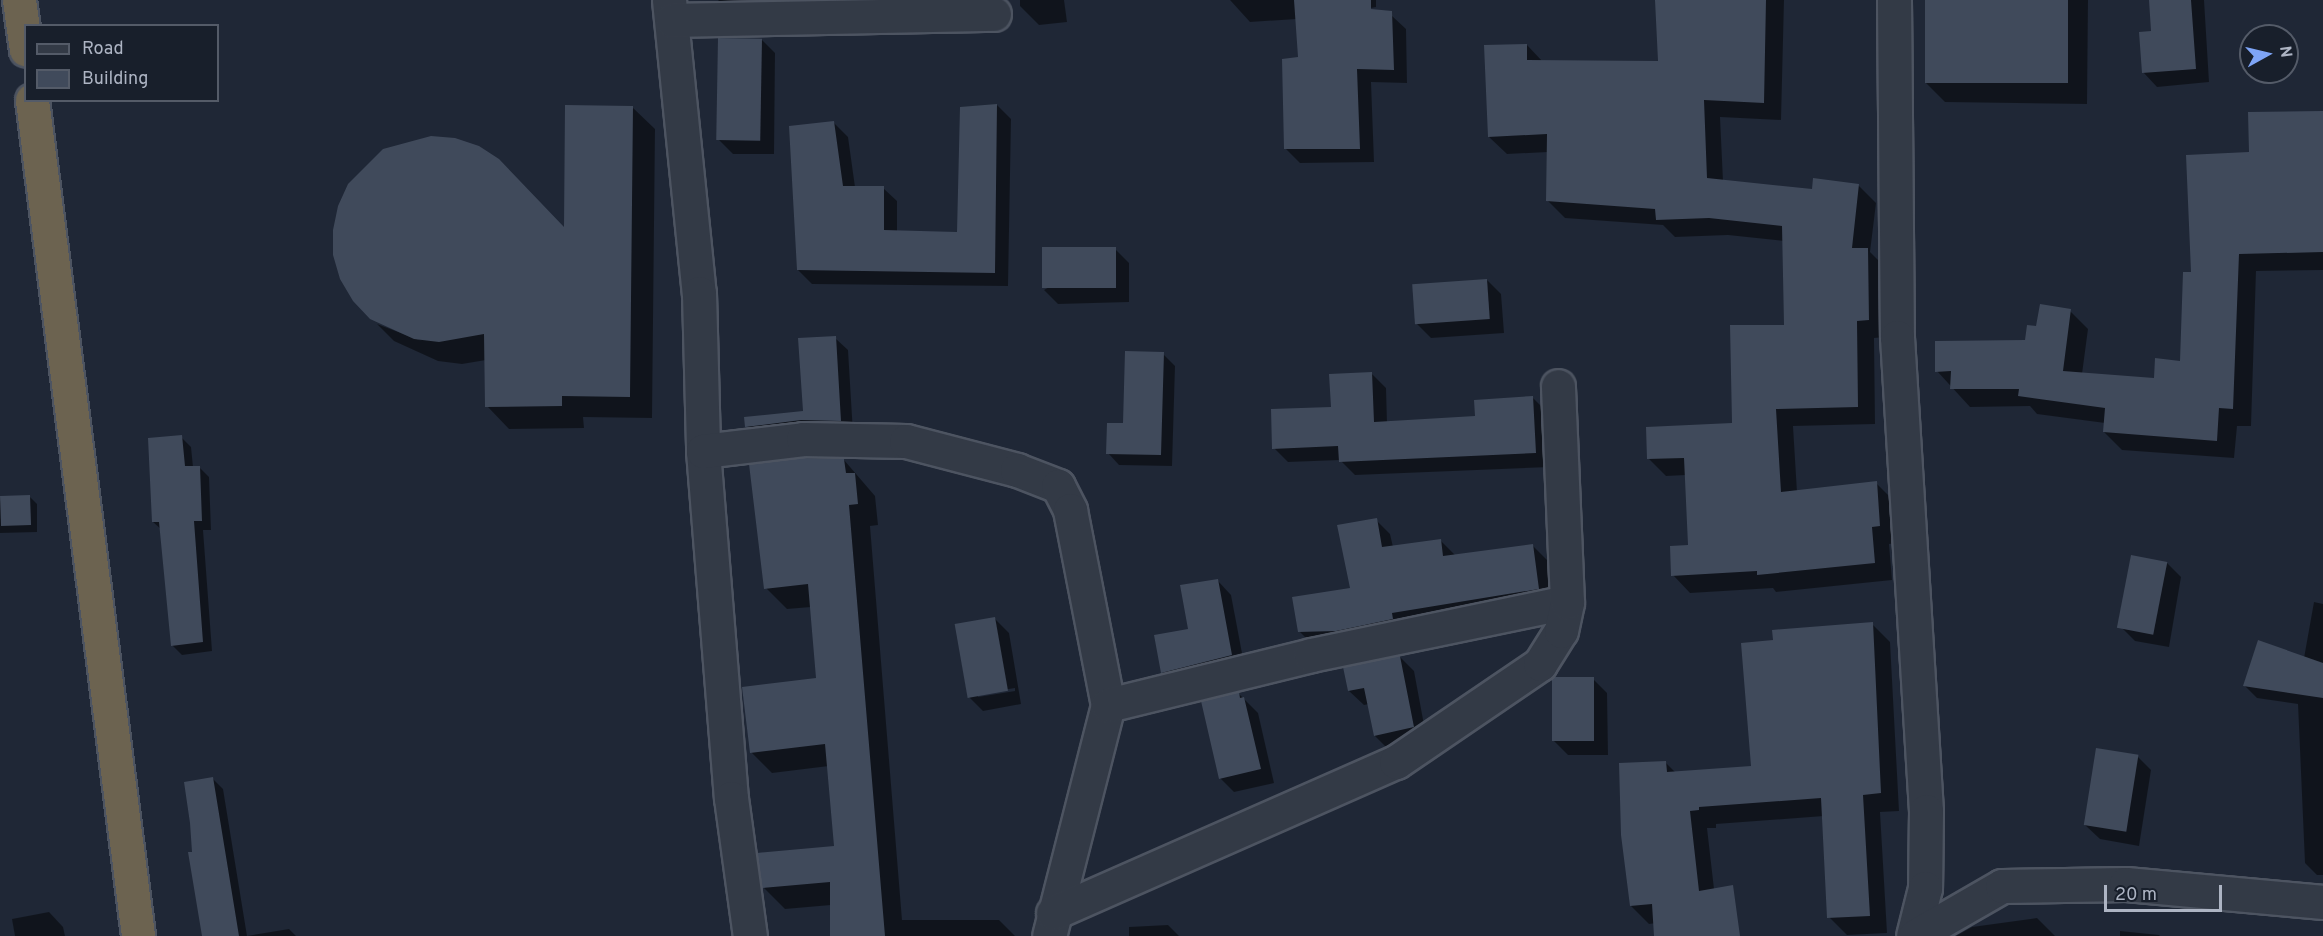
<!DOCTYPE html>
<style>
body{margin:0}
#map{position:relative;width:2323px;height:936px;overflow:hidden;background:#1f2736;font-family:Overpass,sans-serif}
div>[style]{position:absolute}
.shadow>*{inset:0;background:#0007}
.building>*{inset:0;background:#404a5b;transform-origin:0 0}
.roads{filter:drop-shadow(2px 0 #4d5461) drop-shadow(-2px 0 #4d5461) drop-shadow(0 2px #4d5461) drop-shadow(0 -2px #4d5461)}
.street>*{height:33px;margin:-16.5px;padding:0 16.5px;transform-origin:16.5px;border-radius:16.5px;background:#333a46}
.highway>*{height:33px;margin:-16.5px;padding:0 16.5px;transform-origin:16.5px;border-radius:16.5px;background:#6c6350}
span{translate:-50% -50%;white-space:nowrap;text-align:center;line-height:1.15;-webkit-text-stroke:5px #181f2b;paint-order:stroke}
.legend{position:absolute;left:24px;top:24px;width:195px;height:78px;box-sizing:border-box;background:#181f2b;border:2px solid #545b68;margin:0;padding:8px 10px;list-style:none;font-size:18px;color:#adb4c3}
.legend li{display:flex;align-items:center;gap:12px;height:30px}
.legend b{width:30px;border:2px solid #545b68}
.north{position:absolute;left:2239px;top:24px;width:60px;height:60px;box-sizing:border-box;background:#181f2b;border:2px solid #545b68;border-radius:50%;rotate:82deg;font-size:16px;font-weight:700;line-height:24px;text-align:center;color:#adb4c3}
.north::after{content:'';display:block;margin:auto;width:21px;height:27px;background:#7ea5f7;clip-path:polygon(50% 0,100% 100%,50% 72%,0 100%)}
.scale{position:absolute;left:2104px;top:885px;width:118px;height:27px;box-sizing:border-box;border:3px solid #adb4c3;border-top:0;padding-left:8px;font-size:18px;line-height:21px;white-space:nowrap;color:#adb4c3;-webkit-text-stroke:4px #181f2b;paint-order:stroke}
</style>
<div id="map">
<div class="shadow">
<div style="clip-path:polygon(718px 0,806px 0,721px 3px)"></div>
<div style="clip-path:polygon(1020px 0,1064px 0,1067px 22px,1039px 25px,1020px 6px)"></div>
<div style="clip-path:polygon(1230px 0,1376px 0,1376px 7px,1343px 13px,1392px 16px,1406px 29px,1407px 83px,1371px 82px,1374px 162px,1300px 163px,1286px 149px,1300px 58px,1297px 19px,1250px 22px)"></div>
<div style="clip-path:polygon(1657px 0,1784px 0,1781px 120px,1720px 117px,1723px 181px,1813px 191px,1858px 185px,1876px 203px,1870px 252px,1885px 267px,1886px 337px,1874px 338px,1875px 424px,1793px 426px,1797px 492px,1876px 483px,1894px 501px,1897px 543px,1889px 544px,1892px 580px,1776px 592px,1773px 588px,1690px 593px,1673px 575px,1690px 546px,1686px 475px,1666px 476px,1649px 459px,1734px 424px,1785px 326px,1784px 241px,1728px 235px,1675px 237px,1663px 225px,1565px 218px,1548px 201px,1548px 152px,1507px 154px,1489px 137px,1527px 45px,1543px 62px,1659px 62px)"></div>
<div style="clip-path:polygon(1926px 0,2088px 0,2087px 104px,1945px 102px,1925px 82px)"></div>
<div style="clip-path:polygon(2150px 0,2204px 0,2209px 82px,2157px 87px,2143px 72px,2153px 32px)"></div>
<div style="clip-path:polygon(720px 39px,761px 39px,775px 53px,774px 154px,733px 154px,719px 140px)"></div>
<div style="clip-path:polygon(997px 105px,1011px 119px,1008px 286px,812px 284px,798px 270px,834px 123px,848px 137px,855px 187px,883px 188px,897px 201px,897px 232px,959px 233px)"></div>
<div style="clip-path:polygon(632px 107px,655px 129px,652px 418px,583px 417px,584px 428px,509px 429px,487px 406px,486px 360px,462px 364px,438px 361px,394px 341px,377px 324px,422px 341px,373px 318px,566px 230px)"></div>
<div style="clip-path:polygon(2323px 112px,2323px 270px,2256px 271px,2251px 426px,2237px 426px,2234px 458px,2122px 450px,2104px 432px,2105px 423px,2037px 414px,2030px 406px,1970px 407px,1937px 371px,2027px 342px,2037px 328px,2070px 311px,2088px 329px,2082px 374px,2155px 379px,2181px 362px,2192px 274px,2251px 154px)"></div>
<div style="clip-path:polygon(1115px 249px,1129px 263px,1129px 302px,1058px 304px,1044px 290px)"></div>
<div style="clip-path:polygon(1487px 280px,1501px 294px,1504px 333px,1431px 338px,1417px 324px)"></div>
<div style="clip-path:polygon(835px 338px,848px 350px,853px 433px,760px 439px,747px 426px,804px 412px)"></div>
<div style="clip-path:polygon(1163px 354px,1175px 366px,1172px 466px,1119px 465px,1108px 453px)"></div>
<div style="clip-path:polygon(1371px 373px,1386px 388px,1387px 423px,1476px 417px,1532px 397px,1547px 412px,1550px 467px,1355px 475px,1340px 460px,1288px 462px,1274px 448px,1332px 408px)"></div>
<div style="clip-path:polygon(181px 437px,191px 447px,193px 467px,199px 467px,209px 477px,211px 530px,203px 530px,212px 651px,182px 655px,172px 645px,162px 530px,153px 522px)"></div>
<div style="clip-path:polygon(844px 460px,875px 496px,878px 525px,870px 526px,902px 920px,999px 920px,1015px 936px,831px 936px,831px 905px,785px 909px,764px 888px,836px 847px,829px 766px,772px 773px,751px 752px,818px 680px,811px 607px,787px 609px,766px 588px)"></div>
<div style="clip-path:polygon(0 497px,30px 497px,37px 504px,37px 532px,0 533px)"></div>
<div style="clip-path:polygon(1376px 520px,1390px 534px,1393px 547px,1441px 541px,1455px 555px,1533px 546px,1547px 560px,1552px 602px,1314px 646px,1299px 631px,1351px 589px)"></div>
<div style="clip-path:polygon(2167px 563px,2181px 577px,2169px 647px,2135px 641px,2121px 627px)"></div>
<div style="clip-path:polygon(1217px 580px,1231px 595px,1245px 669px,1177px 686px,1163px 672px)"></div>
<div style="clip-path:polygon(2314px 602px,2323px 604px,2323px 875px,2317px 875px,2305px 863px,2298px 704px,2257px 698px,2245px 686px,2304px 658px)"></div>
<div style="clip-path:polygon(evenodd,995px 619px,1009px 633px,1021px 704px,983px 711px,969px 697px,995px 619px,1015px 688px,1015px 691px,978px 697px,978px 694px,1015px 688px)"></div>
<div style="clip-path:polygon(1872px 624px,1890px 642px,1899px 811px,1880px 812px,1887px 933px,1847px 935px,1829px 917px,1824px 816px,1716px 824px,1716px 828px,1707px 828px,1717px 915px,1649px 924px,1631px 906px,1665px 762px,1676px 773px,1752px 767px,1775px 642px)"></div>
<div style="clip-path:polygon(1400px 657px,1414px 671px,1427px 741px,1389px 750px,1375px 736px,1369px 704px,1364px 705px,1349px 691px)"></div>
<div style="clip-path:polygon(1593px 679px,1607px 693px,1608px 755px,1568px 755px,1554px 741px)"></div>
<div style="clip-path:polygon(1239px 694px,1258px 713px,1274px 783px,1234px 792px,1220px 778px)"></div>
<div style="clip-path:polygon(2137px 756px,2151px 770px,2139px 846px,2100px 839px,2085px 825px)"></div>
<div style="clip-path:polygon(213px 779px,223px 789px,247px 936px,289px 929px,296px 936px,203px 936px,193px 853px)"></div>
<div style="clip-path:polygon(49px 912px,63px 927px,65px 936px,15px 936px,12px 919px)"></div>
<div style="clip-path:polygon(2037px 918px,2055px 936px,1956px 936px,1972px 927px)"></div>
<div style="clip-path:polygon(1168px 925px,1179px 936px,1129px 936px,1129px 927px)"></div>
<div style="clip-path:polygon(2120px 931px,2159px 935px,2160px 936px,2120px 936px)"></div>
</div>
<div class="building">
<div style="clip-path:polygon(1294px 0,1371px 0,1371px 9px,1392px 11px,1394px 70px,1357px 69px,1360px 149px,1284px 149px,1282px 59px,1298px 57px)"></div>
<div style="clip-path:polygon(1655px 0,1766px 0,1764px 103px,1704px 100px,1707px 178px,1812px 189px,1813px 178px,1859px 184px,1852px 248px,1868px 248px,1869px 320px,1857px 321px,1858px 407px,1776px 409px,1781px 492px,1877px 481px,1880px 526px,1872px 527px,1875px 563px,1757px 575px,1757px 571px,1671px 576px,1670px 546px,1688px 545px,1684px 458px,1647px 459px,1646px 427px,1732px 423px,1730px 325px,1784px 325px,1782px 226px,1709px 218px,1656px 220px,1655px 209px,1546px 201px,1547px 134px,1488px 137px,1484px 45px,1527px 44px,1527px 60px,1658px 61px)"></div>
<div style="left:1925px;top:0;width:143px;height:83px"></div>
<div style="clip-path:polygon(2149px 0,2191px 0,2196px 69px,2142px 73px,2139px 32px,2151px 31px)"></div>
<div style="left:718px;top:38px;width:44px;height:102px;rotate:1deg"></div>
<div style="clip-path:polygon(997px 104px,995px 273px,797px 270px,789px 126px,834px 121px,843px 186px,884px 186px,884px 230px,957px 232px,960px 107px)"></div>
<div style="clip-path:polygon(565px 105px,633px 106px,630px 397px,562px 396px,562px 406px,485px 407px,484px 334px,439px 342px,414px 339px,370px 319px,353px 301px,340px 279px,333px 255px,333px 230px,338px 206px,348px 184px,383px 149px,431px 136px,455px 138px,479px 146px,499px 159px,564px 227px)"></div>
<div style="clip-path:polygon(2323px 111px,2323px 252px,2239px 254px,2233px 409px,2219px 408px,2217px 441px,2103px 432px,2105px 408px,2018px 396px,2019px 389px,1950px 389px,1951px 371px,1935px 372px,1935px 341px,2025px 340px,2027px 325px,2036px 326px,2040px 304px,2071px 309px,2063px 371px,2154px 378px,2155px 358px,2180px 361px,2183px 272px,2191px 272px,2186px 155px,2249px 152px,2248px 112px)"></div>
<div style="left:1116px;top:247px;width:41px;height:74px;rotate:90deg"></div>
<div style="left:1487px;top:279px;width:40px;height:75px;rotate:86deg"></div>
<div style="clip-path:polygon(836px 336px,841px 421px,801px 420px,745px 427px,744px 417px,803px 411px,798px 338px)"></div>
<div style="clip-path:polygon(1125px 351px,1164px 352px,1161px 455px,1106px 454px,1107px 423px,1123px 423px)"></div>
<div style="clip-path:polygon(1372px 372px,1374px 422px,1475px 416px,1474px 400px,1533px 396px,1536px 453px,1339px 462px,1338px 446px,1272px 449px,1271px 409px,1331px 407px,1329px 374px)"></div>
<div style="clip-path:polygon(182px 435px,185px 466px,200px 466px,202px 521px,194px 521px,203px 642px,171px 646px,159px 522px,152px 522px,148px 438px)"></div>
<div style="clip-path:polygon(804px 458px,844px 459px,846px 473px,855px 473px,858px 504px,849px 505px,885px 936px,830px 936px,830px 882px,762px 888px,757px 853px,834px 846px,825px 744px,750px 753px,742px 687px,816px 678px,808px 584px,764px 589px,749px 464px)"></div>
<div style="left:30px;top:495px;width:30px;height:30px;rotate:88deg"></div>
<div style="clip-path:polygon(1377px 518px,1382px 547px,1441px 539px,1443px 556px,1533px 544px,1539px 589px,1392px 613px,1393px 619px,1336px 631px,1298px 632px,1292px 597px,1350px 588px,1337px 525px)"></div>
<div style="left:2131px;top:555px;width:37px;height:74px;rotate:11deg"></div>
<div style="clip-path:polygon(1218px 579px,1232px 655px,1161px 673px,1154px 635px,1188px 629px,1180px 585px)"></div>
<div style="left:995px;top:617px;width:75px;height:41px;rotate:80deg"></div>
<div style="clip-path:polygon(1873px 622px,1881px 793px,1863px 795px,1870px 916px,1827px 918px,1821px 798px,1699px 807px,1699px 810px,1690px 811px,1699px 891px,1733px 885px,1740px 936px,1654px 936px,1652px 904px,1630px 906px,1621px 835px,1619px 763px,1666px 761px,1667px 772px,1751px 766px,1741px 643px,1773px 640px,1772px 630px)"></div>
<div style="clip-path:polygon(2258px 640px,2323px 663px,2323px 698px,2243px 686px)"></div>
<div style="clip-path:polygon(1400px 656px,1414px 727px,1374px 736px,1364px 688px,1348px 691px,1343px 667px)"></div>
<div style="left:1594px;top:677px;width:64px;height:42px;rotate:90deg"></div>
<div style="clip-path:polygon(1239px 692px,1240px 698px,1244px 697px,1261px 769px,1219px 779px,1201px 701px)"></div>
<div style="left:2096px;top:748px;width:43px;height:78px;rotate:9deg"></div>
<div style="clip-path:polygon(213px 777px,239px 936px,202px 936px,188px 852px,192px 852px,190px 823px,184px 782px)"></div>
</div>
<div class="roads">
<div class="street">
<div style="left:669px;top:0;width:295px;rotate:84.2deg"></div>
<div style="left:699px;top:293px;width:158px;rotate:88.5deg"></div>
<div style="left:703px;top:451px;width:348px;rotate:85.4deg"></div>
<div style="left:731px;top:798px;width:139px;rotate:82.2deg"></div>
<div style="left:1894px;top:0;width:337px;rotate:89.5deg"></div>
<div style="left:1897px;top:337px;width:475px;rotate:86.5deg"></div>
<div style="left:1926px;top:811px;width:77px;rotate:90.7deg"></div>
<div style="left:1925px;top:888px;width:49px;rotate:104deg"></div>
<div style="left:672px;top:20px;width:322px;rotate:-1.1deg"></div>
<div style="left:703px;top:451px;width:101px;rotate:-6.8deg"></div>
<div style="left:803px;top:439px;width:103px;rotate:1.1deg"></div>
<div style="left:906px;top:441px;width:115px;rotate:14.6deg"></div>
<div style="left:1017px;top:470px;width:44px;rotate:21.3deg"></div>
<div style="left:1058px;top:486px;width:27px;rotate:63deg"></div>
<div style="left:1070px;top:510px;width:199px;rotate:79deg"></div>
<div style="left:1108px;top:705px;width:238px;rotate:104.3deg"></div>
<div style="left:1108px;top:705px;width:209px;rotate:-13.8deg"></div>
<div style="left:1311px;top:655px;width:261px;rotate:-11.7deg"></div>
<div style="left:1053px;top:913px;width:375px;rotate:-23.8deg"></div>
<div style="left:1396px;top:762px;width:174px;rotate:-34.2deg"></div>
<div style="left:1540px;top:664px;width:39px;rotate:-58deg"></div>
<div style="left:1561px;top:631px;width:30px;rotate:-78deg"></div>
<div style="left:1567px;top:602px;width:216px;rotate:-92.4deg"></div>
<div style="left:1915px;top:936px;width:100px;rotate:-29.9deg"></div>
<div style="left:2002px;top:886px;width:124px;rotate:-0.9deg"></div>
<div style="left:2126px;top:884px;width:198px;rotate:5.2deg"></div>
</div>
<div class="highway">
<div style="left:19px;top:0;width:50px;rotate:82deg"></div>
<div style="left:32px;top:100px;width:843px;rotate:82.77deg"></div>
</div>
</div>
<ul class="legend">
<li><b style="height:8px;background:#333a46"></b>Road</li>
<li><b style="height:16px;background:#404a5b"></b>Building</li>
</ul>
<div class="north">N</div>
<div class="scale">20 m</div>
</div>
